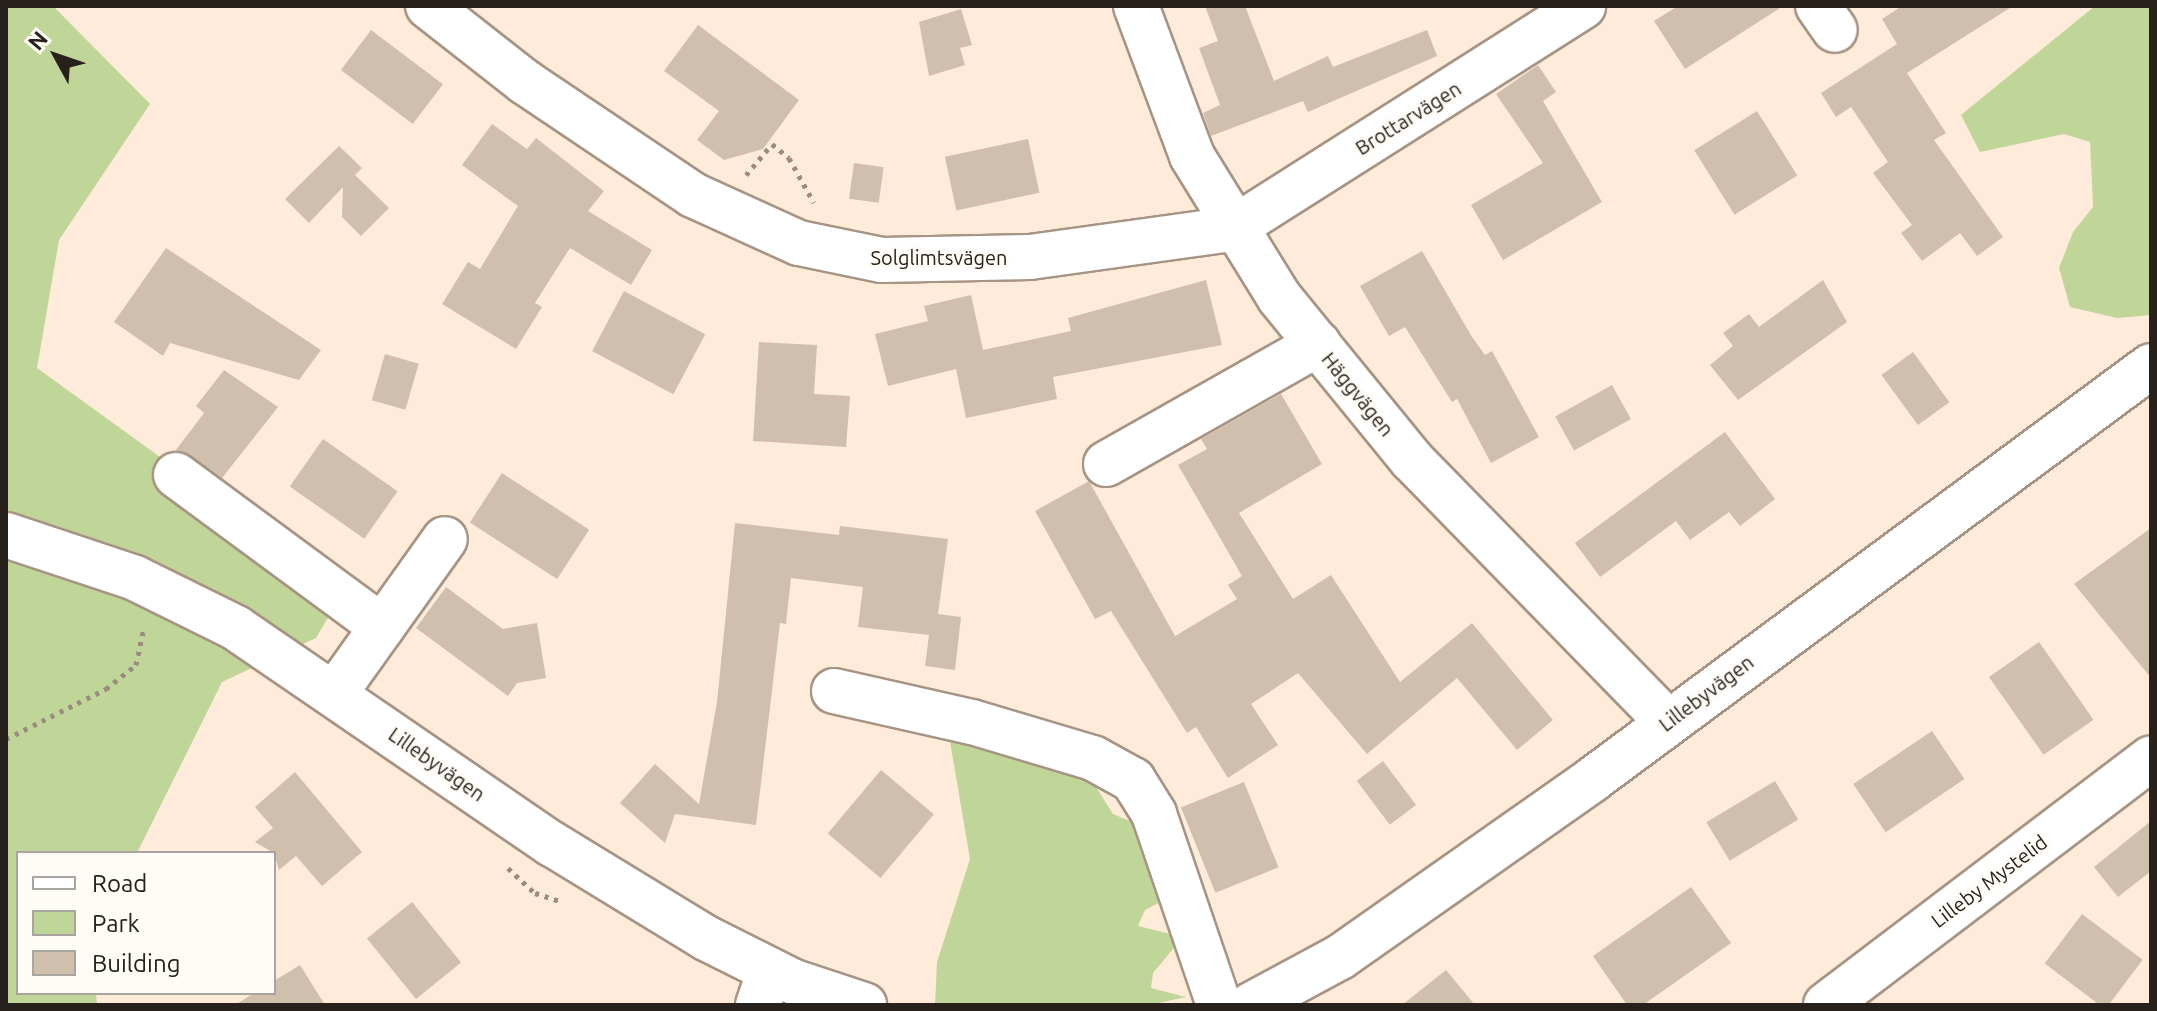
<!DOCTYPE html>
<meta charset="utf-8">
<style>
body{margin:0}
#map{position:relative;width:2157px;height:1011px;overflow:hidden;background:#feebd9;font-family:Ubuntu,sans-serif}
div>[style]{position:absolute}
.green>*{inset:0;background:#c0d699}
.building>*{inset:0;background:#d1bfae;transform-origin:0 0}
.path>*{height:5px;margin-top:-2.5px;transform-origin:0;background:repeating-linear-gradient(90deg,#9a8d80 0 4px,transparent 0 10px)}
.roads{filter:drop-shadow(2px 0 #a69484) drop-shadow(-2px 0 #a69484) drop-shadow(0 2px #a69484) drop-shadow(0 -2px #a69484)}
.minor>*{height:44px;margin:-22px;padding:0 22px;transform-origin:22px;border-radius:22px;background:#fff}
span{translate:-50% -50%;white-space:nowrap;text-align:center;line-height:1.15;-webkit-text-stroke:6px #fffbf7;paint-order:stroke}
.street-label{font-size:20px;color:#28211b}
.frame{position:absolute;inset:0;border:8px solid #28211b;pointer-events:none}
.legend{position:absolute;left:16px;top:851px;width:260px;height:144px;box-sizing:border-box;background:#fffbf7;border:2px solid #a9a49f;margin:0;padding:10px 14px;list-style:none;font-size:24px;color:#28211b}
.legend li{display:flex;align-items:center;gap:16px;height:40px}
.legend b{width:40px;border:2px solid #a9a49f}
.north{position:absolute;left:16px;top:16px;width:80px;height:80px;-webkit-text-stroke:6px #fffbf7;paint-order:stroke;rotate:310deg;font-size:22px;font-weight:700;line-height:32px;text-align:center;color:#28211b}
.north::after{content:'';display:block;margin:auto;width:28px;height:36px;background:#28211b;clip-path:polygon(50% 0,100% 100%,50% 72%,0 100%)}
</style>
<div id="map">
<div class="green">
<div style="clip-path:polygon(6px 6px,53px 6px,150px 104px,59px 240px,37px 368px,344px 590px,316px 638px,222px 682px,137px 853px,18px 853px,18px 993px,96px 993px,97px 1005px,6px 1005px)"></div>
<div style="clip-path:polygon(2095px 6px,2151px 6px,2151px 315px,2117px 318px,2070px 307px,2059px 268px,2073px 232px,2093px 207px,2090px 142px,2064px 134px,1980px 152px,1961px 115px)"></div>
<div style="clip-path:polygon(948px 730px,1089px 776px,1113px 814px,1142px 826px,1166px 899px,1145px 910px,1138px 926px,1183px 937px,1153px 973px,1151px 988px,1186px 997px,1149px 1005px,935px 1005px,937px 962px,970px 859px)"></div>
</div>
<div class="building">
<div style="clip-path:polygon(1205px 6px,1245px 6px,1274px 81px,1328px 56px,1333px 67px,1427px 30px,1437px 56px,1308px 112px,1303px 101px,1211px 136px,1203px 113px,1220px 105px,1199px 48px,1218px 41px)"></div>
<div style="clip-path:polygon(1678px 6px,1783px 6px,1685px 69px,1654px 21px)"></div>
<div style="clip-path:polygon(1902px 6px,2013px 6px,1907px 73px,1946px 133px,1934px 140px,2003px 237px,1977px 256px,1960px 233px,1922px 261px,1901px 233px,1912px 225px,1873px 173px,1888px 162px,1851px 107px,1836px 117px,1821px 93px,1897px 44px,1882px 19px)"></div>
<div style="clip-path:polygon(961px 9px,972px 45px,960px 48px,965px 65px,929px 76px,919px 22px)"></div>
<div style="clip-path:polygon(698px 25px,799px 100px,763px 149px,724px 160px,697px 140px,719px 111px,664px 71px)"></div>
<div style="left:371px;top:30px;width:90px;height:50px;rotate:37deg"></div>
<div style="clip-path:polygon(1538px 65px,1556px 92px,1543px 101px,1602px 202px,1503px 260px,1471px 205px,1543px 163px,1496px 94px)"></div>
<div style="left:1757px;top:111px;width:76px;height:74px;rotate:58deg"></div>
<div style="clip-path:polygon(492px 124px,527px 149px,536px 138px,604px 191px,588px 211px,652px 250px,631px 285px,570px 248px,535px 303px,542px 307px,516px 349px,442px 304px,468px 262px,480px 269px,518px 206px,462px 165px)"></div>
<div style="left:1028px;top:139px;width:55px;height:85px;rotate:78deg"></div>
<div style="clip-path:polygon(339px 146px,362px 168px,355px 175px,389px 208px,361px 236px,342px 217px,343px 187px,309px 223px,285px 199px)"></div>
<div style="left:854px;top:163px;width:30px;height:36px;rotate:8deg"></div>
<div style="clip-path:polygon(166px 248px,321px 350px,299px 380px,170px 343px,163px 356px,114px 322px)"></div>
<div style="clip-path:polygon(1422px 251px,1472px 337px,1485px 355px,1492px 351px,1539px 437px,1491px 463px,1457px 399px,1452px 402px,1405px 327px,1389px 336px,1360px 286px)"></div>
<div style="clip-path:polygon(1206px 280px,1222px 345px,1053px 377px,1057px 399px,966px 418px,956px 369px,888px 386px,875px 334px,928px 321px,924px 306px,971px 295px,983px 350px,1071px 331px,1068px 318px)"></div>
<div style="clip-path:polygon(1823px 280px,1847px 322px,1738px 400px,1710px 365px,1733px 346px,1723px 333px,1749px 314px,1759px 327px)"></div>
<div style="left:624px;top:291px;width:92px;height:68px;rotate:28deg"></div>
<div style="clip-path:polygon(759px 342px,817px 345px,814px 394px,850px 396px,846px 447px,753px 441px)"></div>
<div style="left:1913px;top:352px;width:62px;height:39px;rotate:54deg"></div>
<div style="left:385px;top:354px;width:35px;height:48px;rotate:16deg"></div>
<div style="clip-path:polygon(224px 370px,278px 407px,222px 478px,176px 450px,204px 413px,196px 406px)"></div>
<div style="left:1612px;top:385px;width:39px;height:65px;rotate:61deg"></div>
<div style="clip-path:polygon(1281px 394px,1322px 464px,1239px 513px,1293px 599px,1331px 575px,1400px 682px,1472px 623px,1553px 720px,1517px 750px,1457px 678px,1367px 754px,1298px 673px,1251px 704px,1278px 745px,1228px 778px,1196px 727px,1187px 733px,1111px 611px,1095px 619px,1035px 511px,1089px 481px,1175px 636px,1237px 599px,1228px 585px,1242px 576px,1178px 465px,1207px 449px,1201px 439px)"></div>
<div style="clip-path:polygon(1725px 432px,1775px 499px,1740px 526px,1729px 512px,1690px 540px,1676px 521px,1600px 577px,1575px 543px)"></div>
<div style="left:323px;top:439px;width:91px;height:58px;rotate:35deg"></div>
<div style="left:502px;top:473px;width:104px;height:59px;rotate:33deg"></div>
<div style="clip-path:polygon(735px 523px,839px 535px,840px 526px,948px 539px,938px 614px,961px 617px,955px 670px,925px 666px,929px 635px,858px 627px,863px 587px,791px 578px,786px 624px,780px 623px,756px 825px,675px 814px,665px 843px,620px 803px,655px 764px,699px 804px,717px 702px)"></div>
<div style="clip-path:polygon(2151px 528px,2151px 678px,2074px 584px)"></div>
<div style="clip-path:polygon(446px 587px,503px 629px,537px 623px,546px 678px,517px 683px,508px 696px,416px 628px)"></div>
<div style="left:2039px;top:642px;width:95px;height:61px;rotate:55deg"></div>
<div style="left:1932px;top:731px;width:58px;height:95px;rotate:56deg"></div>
<div style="left:1383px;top:761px;width:55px;height:33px;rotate:53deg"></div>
<div style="left:881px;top:770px;width:69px;height:83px;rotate:40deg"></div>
<div style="clip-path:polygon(295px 772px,362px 852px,322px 886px,296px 856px,279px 870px,274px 853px,255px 842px,273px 828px,255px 807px)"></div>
<div style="left:1775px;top:781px;width:45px;height:80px;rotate:59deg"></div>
<div style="left:1244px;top:782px;width:92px;height:68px;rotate:68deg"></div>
<div style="clip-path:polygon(2151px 821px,2151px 871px,2118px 897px,2094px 867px)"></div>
<div style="clip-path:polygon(1691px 887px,1731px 943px,1643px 1005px,1627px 1005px,1593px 956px)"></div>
<div style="left:412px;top:902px;width:78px;height:58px;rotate:51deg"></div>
<div style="left:2082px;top:914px;width:76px;height:62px;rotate:37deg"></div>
<div style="clip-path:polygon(300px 965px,325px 1005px,235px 1005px,254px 993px,274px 993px,274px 981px)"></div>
<div style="clip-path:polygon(1446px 970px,1475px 1005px,1402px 1005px)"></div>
</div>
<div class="path">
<div style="left:746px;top:175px;width:40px;rotate:-50deg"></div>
<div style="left:772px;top:144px;width:22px;rotate:39deg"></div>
<div style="left:789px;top:158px;width:51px;rotate:60.9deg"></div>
<div style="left:6px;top:739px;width:112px;rotate:-26.6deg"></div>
<div style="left:106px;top:689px;width:38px;rotate:-39deg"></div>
<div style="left:136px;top:665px;width:40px;rotate:-78deg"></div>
<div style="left:508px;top:868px;width:37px;rotate:43deg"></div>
<div style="left:535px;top:893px;width:28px;rotate:18deg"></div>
</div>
<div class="roads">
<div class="minor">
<div style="left:428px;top:6px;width:123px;rotate:38.1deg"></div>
<div style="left:525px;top:82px;width:202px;rotate:33.9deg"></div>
<div style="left:693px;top:195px;width:116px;rotate:24.4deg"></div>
<div style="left:799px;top:243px;width:85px;rotate:11.6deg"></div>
<div style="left:882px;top:260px;width:148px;rotate:-1.2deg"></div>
<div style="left:1030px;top:257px;width:204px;rotate:-7.9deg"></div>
<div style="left:1232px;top:229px;width:416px;rotate:-32.4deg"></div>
<div style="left:1136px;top:6px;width:160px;rotate:69.5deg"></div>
<div style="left:1192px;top:156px;width:166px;rotate:58.3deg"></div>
<div style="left:1279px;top:297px;width:210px;rotate:50.8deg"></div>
<div style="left:1412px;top:460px;width:366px;rotate:45.7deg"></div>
<div style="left:1818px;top:6px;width:29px;rotate:55deg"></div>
<div style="left:1106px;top:464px;width:244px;rotate:-29.5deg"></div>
<div style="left:176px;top:475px;width:256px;rotate:36.4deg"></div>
<div style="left:6px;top:535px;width:136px;rotate:18.4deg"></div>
<div style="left:135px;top:578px;width:113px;rotate:26.3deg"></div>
<div style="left:236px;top:628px;width:383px;rotate:34.4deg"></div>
<div style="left:552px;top:844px;width:180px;rotate:31.4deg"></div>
<div style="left:706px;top:938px;width:98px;rotate:26.6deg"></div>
<div style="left:794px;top:982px;width:74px;rotate:18.2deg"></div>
<div style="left:834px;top:691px;width:141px;rotate:12.7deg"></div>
<div style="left:972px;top:722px;width:126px;rotate:16.6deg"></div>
<div style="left:1093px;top:758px;width:46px;rotate:28.8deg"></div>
<div style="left:1133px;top:780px;width:40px;rotate:58deg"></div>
<div style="left:1154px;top:814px;width:202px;rotate:71.2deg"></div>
<div style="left:335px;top:693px;width:189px;rotate:-54.5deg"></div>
<div style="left:758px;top:1005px;width:36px;rotate:-71deg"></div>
<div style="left:1251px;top:1005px;width:101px;rotate:-28.3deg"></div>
<div style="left:1340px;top:957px;width:309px;rotate:-35.1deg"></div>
<div style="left:1593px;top:779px;width:694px;rotate:-36.51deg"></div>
<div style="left:1826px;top:1005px;width:408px;rotate:-37.2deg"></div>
</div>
</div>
<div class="street-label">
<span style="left:1408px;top:118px;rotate:-32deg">Brottarvägen</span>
<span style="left:939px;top:257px">Solglimtsvägen</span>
<span style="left:1358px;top:394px;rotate:51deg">Häggvägen</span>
<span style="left:1706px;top:693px;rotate:-37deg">Lillebyvägen</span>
<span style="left:437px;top:764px;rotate:35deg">Lillebyvägen</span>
<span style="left:1989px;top:881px;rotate:-37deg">Lilleby Mystelid</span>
</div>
<div class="frame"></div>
<ul class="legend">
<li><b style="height:10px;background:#fff"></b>Road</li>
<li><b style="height:22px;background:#c0d699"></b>Park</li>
<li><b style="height:22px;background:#d1bfae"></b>Building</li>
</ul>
<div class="north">N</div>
</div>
